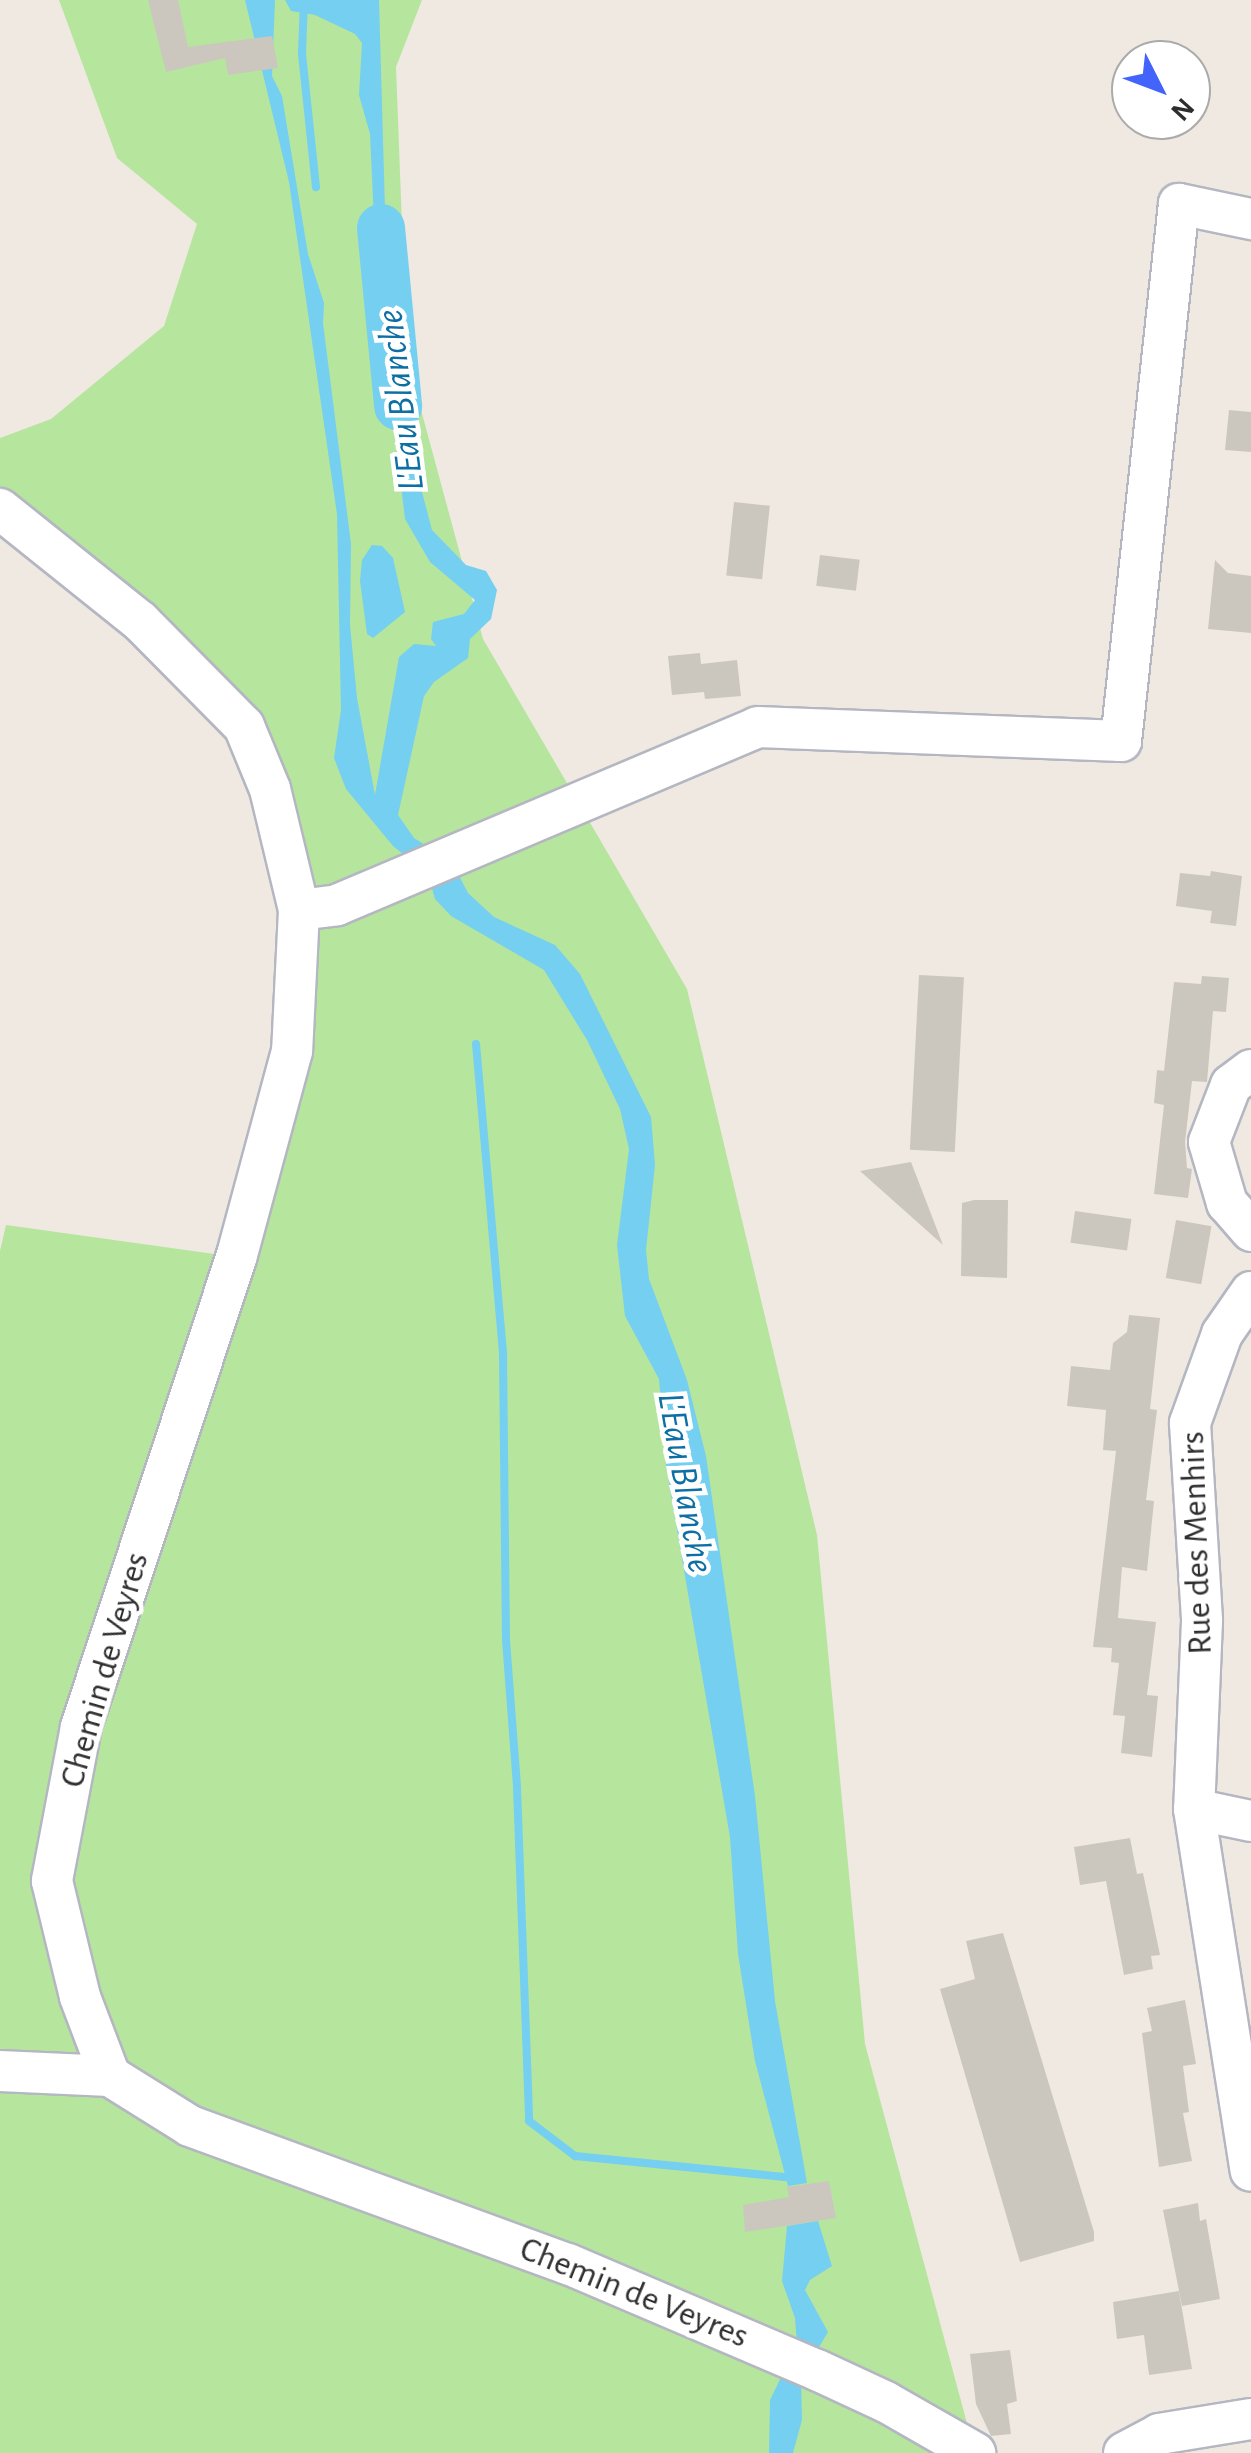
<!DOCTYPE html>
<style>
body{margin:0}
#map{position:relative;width:1251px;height:2453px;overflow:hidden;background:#efe9e1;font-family:"Alegreya Sans",sans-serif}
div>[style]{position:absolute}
.green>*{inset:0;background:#b6e59e}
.water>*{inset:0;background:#75cff0}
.stream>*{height:8px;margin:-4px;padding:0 4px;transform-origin:4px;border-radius:4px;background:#75cff0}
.river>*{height:48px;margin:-24px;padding:0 24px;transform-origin:24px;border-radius:24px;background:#75cff0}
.building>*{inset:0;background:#cbc7bf;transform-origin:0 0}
.roads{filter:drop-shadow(2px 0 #b4b7c1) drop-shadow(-2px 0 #b4b7c1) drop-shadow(0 2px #b4b7c1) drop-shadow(0 -2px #b4b7c1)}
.minor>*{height:40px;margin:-20px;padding:0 20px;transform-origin:20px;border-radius:20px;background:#fff}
span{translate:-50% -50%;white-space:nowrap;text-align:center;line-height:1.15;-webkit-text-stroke:9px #fff;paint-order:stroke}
.street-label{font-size:35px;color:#2e2e2e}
.water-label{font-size:38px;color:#0d6fa3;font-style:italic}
.north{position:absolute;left:1111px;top:40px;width:100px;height:100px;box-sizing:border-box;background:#fff;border:2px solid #ababab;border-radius:50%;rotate:132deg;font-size:28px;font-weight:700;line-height:40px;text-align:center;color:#2e2e2e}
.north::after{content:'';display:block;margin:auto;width:35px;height:45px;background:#4264fb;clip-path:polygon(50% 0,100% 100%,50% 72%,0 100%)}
</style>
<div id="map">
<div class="green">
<div style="clip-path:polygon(59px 0,422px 0,396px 67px,407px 358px,483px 639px,687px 989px,817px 1535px,865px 2044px,975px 2453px,0 2453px,0 1251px,6px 1225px,236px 1257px,299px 910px,244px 726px,0 509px,0 438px,51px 419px,164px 326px,197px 224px,117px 158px)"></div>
</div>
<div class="water">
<div style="clip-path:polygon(245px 0,275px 0,272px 76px,282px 96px,308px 254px,324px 303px,323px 323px,351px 544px,350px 625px,357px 698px,375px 795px,399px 657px,414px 644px,436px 646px,431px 639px,433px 622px,464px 614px,475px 600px,430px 562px,405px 519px,377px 285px,370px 134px,359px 95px,362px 43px,355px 34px,315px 15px,291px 11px,285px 0,379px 0,388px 315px,399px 405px,432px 530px,466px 565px,486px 571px,497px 590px,491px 619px,470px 639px,468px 658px,434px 682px,424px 696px,398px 815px,414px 838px,452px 862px,468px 893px,494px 917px,555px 945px,580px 974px,651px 1117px,655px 1165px,646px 1250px,649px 1279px,687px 1380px,706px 1456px,755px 1796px,775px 2001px,807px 2183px,788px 2186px,755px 2061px,738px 1954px,730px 1837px,666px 1466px,659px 1379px,625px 1316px,617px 1245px,629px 1149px,620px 1109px,587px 1040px,544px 970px,451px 916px,435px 899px,428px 874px,393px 846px,346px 789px,334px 758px,341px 710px,337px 514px,289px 182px)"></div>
<div style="clip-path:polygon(372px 545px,382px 546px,393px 558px,405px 612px,373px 638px,367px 634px,360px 581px,362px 560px)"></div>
<div style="clip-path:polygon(818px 2221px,832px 2266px,810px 2280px,805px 2290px,828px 2332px,801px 2377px,802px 2420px,793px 2453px,769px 2453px,770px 2400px,797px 2344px,795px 2318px,782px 2281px,787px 2226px)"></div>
</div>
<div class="stream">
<div style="left:304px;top:0;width:54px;rotate:92.1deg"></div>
<div style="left:302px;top:54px;width:134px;rotate:84deg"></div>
<div style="left:476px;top:1044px;width:312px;rotate:85deg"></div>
<div style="left:503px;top:1355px;width:285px;rotate:89.4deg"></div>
<div style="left:506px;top:1640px;width:148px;rotate:85.7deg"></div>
<div style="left:517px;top:1788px;width:333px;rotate:87.9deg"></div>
<div style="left:529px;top:2121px;width:58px;rotate:37.3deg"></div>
<div style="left:575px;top:2156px;width:213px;rotate:5.7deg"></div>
</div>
<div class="river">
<div style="left:381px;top:228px;width:179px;rotate:84.5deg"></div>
</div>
<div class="building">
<div style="clip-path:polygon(148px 0,178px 0,188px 47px,272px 36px,278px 68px,228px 75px,225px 58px,166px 72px)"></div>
<div style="clip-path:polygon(1229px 410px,1251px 412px,1251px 452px,1225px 450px)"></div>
<div style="left:734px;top:502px;width:36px;height:74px;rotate:6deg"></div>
<div style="left:820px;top:555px;width:40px;height:31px;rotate:7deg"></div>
<div style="clip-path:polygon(1215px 560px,1228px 573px,1251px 576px,1251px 633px,1208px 629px)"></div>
<div style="clip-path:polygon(700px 653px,701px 664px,737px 660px,741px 696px,705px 699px,704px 692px,672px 695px,668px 656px)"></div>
<div style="clip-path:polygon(1211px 871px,1242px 876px,1236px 926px,1210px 923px,1212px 911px,1176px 906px,1180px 873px,1210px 876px)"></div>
<div style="left:919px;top:975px;width:45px;height:175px;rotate:3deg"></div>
<div style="clip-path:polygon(1202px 976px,1229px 978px,1226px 1012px,1213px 1011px,1207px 1082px,1192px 1081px,1185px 1142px,1187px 1168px,1192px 1169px,1188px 1198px,1154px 1194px,1164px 1105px,1154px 1103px,1157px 1070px,1164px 1071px,1174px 982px,1201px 984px)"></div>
<div style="clip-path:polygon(911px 1162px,943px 1245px,860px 1171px)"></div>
<div style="clip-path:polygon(974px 1200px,1008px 1200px,1007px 1278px,961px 1276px,962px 1203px)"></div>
<div style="left:1075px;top:1211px;width:57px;height:32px;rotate:8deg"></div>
<div style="left:1176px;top:1220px;width:36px;height:59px;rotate:10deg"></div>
<div style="clip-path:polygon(1129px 1315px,1160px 1318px,1150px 1409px,1157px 1410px,1146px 1500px,1154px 1501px,1147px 1571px,1122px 1567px,1118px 1618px,1156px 1622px,1147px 1695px,1158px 1696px,1152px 1757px,1121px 1753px,1125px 1716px,1113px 1715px,1119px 1663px,1111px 1662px,1112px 1648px,1093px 1647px,1116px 1451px,1103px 1450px,1106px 1410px,1067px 1406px,1071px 1366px,1110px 1370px,1113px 1343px,1127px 1332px)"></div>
<div style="clip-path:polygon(1130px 1838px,1137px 1874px,1143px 1873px,1160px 1955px,1151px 1956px,1153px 1969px,1124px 1975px,1106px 1881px,1080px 1885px,1074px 1847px)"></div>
<div style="clip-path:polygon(1003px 1933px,1094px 2232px,1094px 2241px,1020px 2262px,940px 1989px,975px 1979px,966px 1941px)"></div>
<div style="clip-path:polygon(1185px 2000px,1196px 2064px,1183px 2066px,1189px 2112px,1183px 2113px,1192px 2161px,1159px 2167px,1142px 2033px,1152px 2031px,1147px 2008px)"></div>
<div style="clip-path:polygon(829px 2181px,836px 2218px,745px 2232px,743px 2205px,789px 2197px,787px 2187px)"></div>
<div style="clip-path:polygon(1198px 2203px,1200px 2221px,1206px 2219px,1220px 2299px,1182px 2306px,1163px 2210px)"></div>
<div style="clip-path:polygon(1179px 2291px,1192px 2369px,1149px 2375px,1144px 2335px,1117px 2339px,1113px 2302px)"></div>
<div style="clip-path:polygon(1010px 2350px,1017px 2401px,1007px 2404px,1011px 2434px,991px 2436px,976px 2404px,970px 2354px)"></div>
</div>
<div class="roads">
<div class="minor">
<div style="left:0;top:509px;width:179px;rotate:38.7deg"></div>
<div style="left:140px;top:621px;width:148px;rotate:45.3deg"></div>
<div style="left:244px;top:726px;width:68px;rotate:67.6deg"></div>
<div style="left:270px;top:789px;width:124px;rotate:76.5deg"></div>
<div style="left:299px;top:910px;width:141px;rotate:92.8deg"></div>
<div style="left:292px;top:1051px;width:214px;rotate:105.1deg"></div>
<div style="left:236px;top:1258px;width:494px;rotate:108.3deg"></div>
<div style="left:81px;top:1727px;width:157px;rotate:100.7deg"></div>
<div style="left:52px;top:1881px;width:119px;rotate:76.4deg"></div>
<div style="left:80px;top:1997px;width:85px;rotate:69.2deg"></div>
<div style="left:110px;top:2076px;width:94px;rotate:32deg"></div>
<div style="left:190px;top:2126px;width:402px;rotate:20.1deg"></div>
<div style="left:568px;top:2264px;width:271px;rotate:23.1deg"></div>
<div style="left:817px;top:2370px;width:76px;rotate:24.9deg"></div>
<div style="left:886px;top:2402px;width:103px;rotate:29.8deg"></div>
<div style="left:299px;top:910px;width:38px;rotate:-7deg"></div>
<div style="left:337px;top:905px;width:457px;rotate:-22.9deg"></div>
<div style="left:758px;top:727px;width:363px;rotate:2.2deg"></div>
<div style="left:1121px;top:741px;width:540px;rotate:-83.84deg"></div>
<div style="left:1179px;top:204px;width:74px;rotate:11.8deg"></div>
<div style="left:1251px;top:1070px;width:25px;rotate:143deg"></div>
<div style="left:1231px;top:1085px;width:61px;rotate:111.1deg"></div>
<div style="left:1209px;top:1142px;width:64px;rotate:73.6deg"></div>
<div style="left:1227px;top:1203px;width:37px;rotate:49deg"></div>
<div style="left:1251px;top:1292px;width:51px;rotate:124.6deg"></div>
<div style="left:1222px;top:1334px;width:95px;rotate:109.8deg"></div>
<div style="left:1190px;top:1423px;width:198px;rotate:86.5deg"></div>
<div style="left:1202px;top:1621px;width:188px;rotate:92.4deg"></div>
<div style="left:1194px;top:1809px;width:366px;rotate:81.1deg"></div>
<div style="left:1194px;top:1809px;width:58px;rotate:11.9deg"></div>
<div style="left:0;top:2071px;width:110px;rotate:2.6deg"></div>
<div style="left:1124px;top:2453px;width:40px;rotate:-28deg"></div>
<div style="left:1159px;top:2434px;width:93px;rotate:-9.3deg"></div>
</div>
</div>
<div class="street-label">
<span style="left:1197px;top:1543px;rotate:-92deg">Rue des Menhirs</span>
<span style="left:105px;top:1670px;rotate:-74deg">Chemin de Veyres</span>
<span style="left:634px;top:2293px;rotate:22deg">Chemin de Veyres</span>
</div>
<div class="water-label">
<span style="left:402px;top:400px;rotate:-97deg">L'Eau Blanche</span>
<span style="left:684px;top:1483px;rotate:80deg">L'Eau Blanche</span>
</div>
<div class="north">N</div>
</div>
